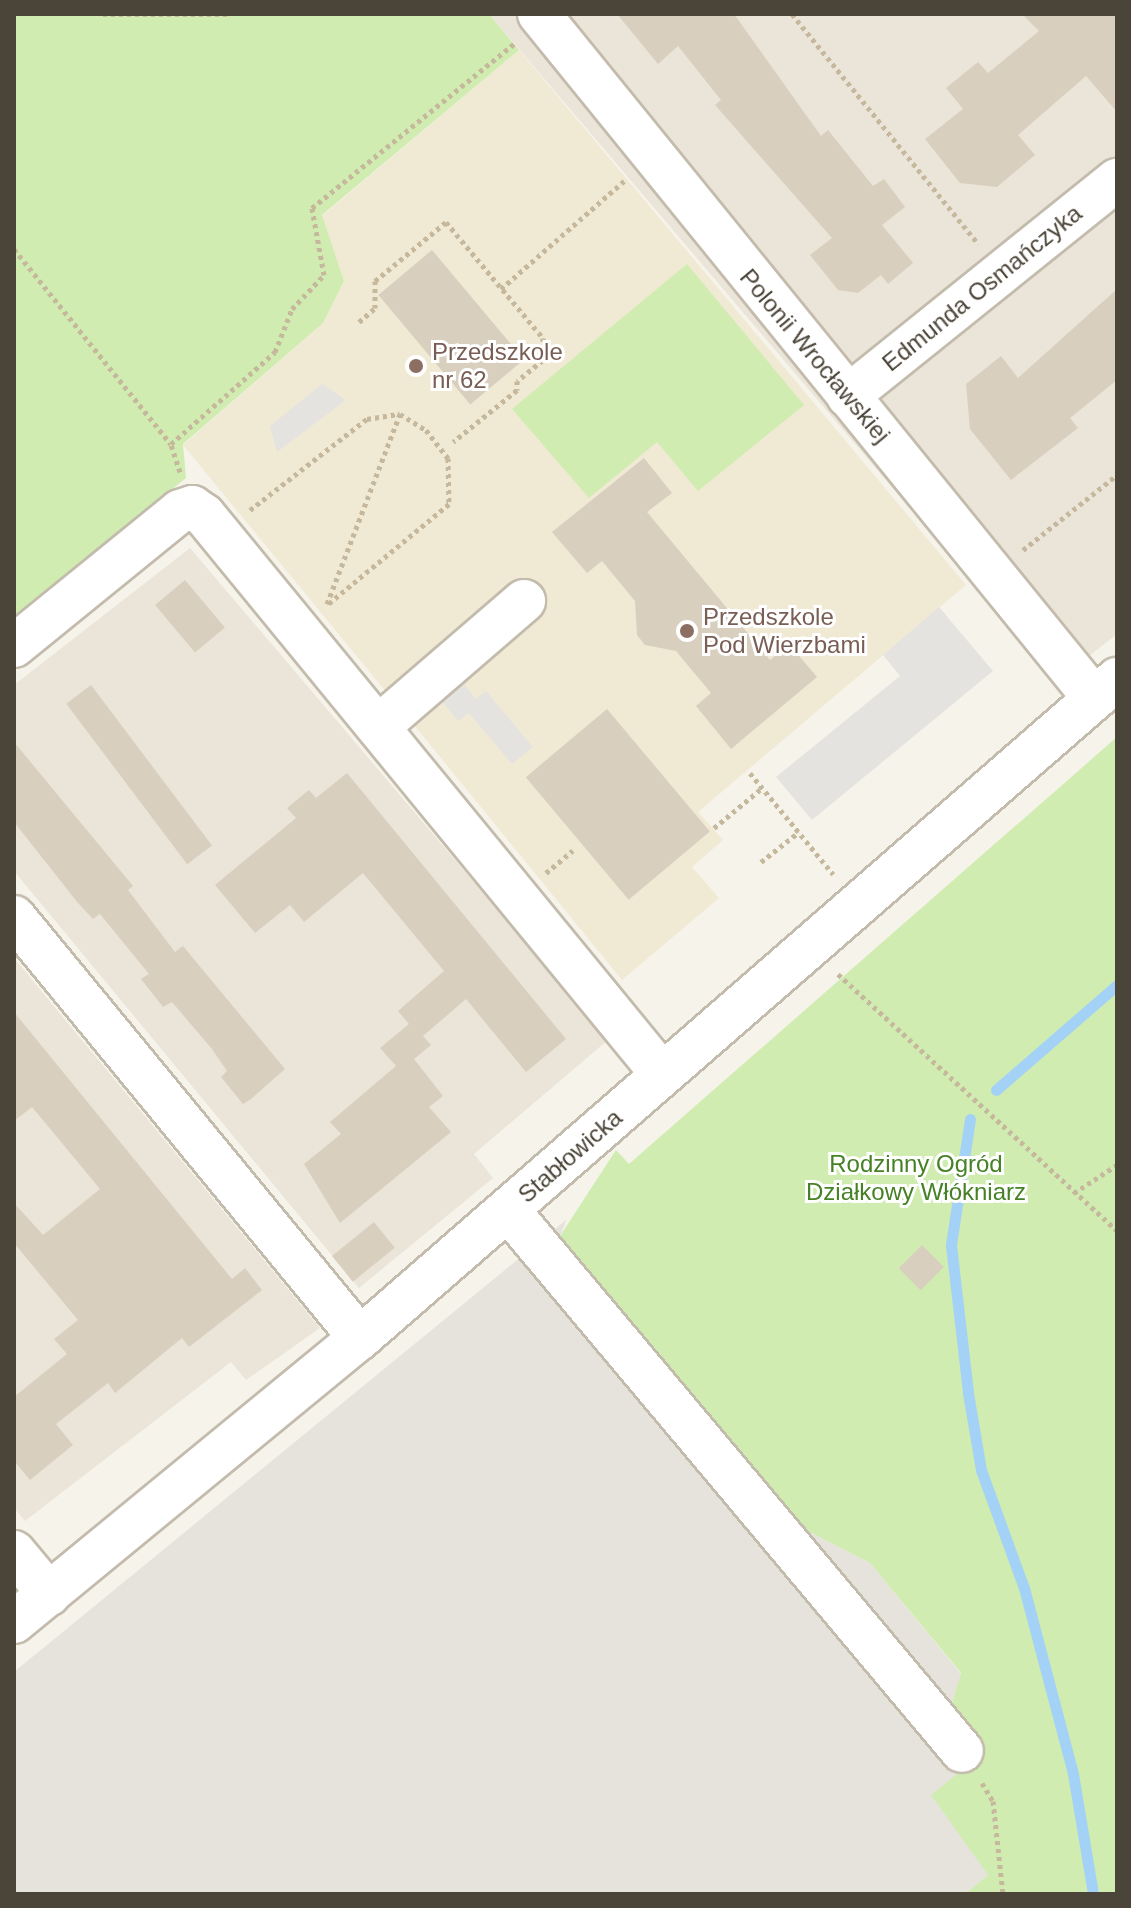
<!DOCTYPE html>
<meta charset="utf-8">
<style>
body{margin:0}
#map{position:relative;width:1131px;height:1908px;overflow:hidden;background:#f6f3eb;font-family:Helvetica,sans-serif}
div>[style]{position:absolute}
.residential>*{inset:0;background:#eae5d8}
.industrial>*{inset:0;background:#e6e2dc}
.education>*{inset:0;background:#f0e9d4}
.green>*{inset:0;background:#d0ecb1}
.parking>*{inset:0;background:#e5e3df}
.stream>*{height:11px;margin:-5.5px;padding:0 5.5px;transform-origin:5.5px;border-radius:5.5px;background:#a4d2f6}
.building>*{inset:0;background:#d9cfbf;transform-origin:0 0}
.path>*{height:5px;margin-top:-2.5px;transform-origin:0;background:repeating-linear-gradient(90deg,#c5b89c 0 4px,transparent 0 8px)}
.roads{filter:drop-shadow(2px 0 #c3bbac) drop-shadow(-2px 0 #c3bbac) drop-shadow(0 2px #c3bbac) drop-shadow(0 -2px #c3bbac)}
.minor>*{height:42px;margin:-21px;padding:0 21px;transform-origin:21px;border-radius:21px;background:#fff}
.dots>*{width:22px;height:22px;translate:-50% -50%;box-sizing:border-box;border:4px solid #fff;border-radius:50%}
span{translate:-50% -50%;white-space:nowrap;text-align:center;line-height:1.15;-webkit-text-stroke:6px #fff;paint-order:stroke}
.street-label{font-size:24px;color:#4b4438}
.education-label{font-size:24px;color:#785e54}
.left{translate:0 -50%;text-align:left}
.park-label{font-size:24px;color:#468225}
.frame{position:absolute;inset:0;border:16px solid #4b4438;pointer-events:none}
</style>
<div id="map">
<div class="residential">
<div style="clip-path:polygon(489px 14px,1117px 14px,1117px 634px,1057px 681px)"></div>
<div style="clip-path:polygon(190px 548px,608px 1040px,474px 1154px,493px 1178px,359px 1288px,14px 871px,14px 685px)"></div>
<div style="clip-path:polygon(14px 958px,320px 1328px,246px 1380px,231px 1362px,25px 1521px,14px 1508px)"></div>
</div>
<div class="industrial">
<div style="clip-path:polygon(566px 1220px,560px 1237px,798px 1526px,870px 1563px,961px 1674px,951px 1711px,983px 1753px,936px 1792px,988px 1875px,965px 1894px,14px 1894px,14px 1672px)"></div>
</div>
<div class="education">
<div style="clip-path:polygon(519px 50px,966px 585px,698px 812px,723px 840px,692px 867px,719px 898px,622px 980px,414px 725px,420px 712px,387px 693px,183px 445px,323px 323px,344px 281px,322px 216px)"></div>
</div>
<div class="green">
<div style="clip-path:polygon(14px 14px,489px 14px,519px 50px,322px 215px,344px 281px,323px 323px,183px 444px,186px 478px,16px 614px)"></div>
<div style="clip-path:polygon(687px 264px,804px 405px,698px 491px,657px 442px,589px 498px,512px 409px)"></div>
<div style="clip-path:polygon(1117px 737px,1117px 1894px,965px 1894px,988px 1875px,931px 1795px,983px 1753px,950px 1711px,961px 1673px,870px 1563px,798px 1526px,560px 1236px,616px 1150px,629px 1164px)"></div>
</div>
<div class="parking">
<div style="clip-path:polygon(322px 384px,346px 400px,277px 452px,270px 426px)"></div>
<div style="clip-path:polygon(939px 607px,993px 671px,812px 820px,776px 777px,900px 676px,883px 655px)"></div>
<div style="clip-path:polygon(459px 678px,476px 699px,486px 691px,533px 747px,512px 764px,469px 713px,458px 721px,438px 696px)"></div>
</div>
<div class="stream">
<div style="left:996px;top:1090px;width:160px;rotate:-41deg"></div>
<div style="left:970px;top:1119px;width:127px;rotate:98.6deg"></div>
<div style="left:951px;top:1245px;width:149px;rotate:83.4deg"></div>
<div style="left:968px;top:1393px;width:78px;rotate:80.4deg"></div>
<div style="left:981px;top:1470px;width:126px;rotate:70deg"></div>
<div style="left:1024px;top:1588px;width:192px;rotate:75.2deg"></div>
<div style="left:1073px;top:1774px;width:122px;rotate:80.5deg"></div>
</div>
<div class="building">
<div style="clip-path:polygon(617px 14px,734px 14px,821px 136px,828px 130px,873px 186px,884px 179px,905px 207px,882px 225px,913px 263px,888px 284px,881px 275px,858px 293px,838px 290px,810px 255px,832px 238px,715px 105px,721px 100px,678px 46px,658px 64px)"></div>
<div style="clip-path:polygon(1022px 14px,1117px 14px,1117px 112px,1086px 76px,1018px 135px,1035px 155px,997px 187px,960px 183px,925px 139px,963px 109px,946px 88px,978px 62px,988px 73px,1039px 31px)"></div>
<div style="left:432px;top:250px;width:143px;height:70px;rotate:50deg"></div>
<div style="clip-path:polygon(1117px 289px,1117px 380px,1070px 418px,1078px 428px,1011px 480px,970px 429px,966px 384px,1001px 356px,1018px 378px)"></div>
<div style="clip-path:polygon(644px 458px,672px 493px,647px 512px,770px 660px,789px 644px,817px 677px,731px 749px,696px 706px,711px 693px,676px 651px,645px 645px,637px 635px,635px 601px,602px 561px,587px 573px,552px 532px)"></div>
<div style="left:185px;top:580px;width:62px;height:39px;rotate:50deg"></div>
<div style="left:91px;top:685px;width:201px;height:31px;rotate:53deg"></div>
<div style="left:607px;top:709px;width:160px;height:106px;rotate:50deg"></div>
<div style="clip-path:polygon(14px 742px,133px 886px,128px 890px,175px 952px,183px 946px,285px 1069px,251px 1099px,243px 1104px,221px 1077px,227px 1071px,212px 1049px,172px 1002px,163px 1007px,141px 979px,149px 974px,100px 914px,93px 919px,78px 903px,14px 822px)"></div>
<div style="clip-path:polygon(347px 773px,566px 1039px,526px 1072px,466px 999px,423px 1036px,431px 1045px,414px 1059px,443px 1096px,429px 1107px,451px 1132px,340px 1223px,304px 1164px,341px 1134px,330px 1122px,396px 1066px,380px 1048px,409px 1024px,398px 1011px,444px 971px,363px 873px,304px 922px,290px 905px,255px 933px,215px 885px,296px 818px,287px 808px,309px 790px,316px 798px)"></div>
<div style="clip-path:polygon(14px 1012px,232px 1279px,245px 1268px,262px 1290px,189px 1347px,182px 1338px,115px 1393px,108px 1383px,56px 1424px,73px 1445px,30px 1480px,14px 1461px,14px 1397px,67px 1354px,54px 1339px,78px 1320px,14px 1243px,14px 1203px,43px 1235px,100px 1189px,32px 1107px,14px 1121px)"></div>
<div style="left:374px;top:1222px;width:33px;height:54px;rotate:51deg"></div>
<div style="left:922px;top:1245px;width:31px;height:33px;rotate:45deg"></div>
</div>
<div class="path">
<div style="left:103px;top:14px;width:127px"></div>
<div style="left:792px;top:14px;width:296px;rotate:51deg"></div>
<div style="left:14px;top:249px;width:250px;rotate:51.2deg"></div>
<div style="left:501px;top:289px;width:164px;rotate:-41.3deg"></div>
<div style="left:359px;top:322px;width:21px;rotate:-41deg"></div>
<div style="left:375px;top:308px;width:27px;rotate:-90deg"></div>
<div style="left:375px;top:281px;width:92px;rotate:-39.7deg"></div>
<div style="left:446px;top:222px;width:151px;rotate:50.1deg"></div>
<div style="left:543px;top:338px;width:22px;rotate:90deg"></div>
<div style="left:543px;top:360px;width:33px;rotate:141deg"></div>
<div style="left:517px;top:381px;width:9px;rotate:90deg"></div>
<div style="left:517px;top:390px;width:82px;rotate:140.9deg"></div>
<div style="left:180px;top:472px;width:29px;rotate:-108deg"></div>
<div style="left:171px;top:444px;width:139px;rotate:-41.5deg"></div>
<div style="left:275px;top:352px;width:46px;rotate:-68.4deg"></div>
<div style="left:292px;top:309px;width:47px;rotate:-46.7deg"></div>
<div style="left:324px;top:275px;width:68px;rotate:-100.2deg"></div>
<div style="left:312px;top:208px;width:262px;rotate:-39.1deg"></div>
<div style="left:250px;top:510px;width:148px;rotate:-37.9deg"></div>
<div style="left:367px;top:419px;width:33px;rotate:-9deg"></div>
<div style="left:400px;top:414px;width:31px;rotate:32deg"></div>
<div style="left:426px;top:430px;width:36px;rotate:52deg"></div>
<div style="left:448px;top:458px;width:46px;rotate:88.8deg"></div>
<div style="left:449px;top:504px;width:157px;rotate:140.4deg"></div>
<div style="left:1023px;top:550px;width:120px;rotate:-38.6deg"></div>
<div style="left:327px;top:604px;width:204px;rotate:-69deg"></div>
<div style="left:750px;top:773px;width:131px;rotate:50.6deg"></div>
<div style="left:714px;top:828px;width:62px;rotate:-39.8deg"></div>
<div style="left:761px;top:862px;width:48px;rotate:-38.3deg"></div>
<div style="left:546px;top:873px;width:35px;rotate:-40deg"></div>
<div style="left:838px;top:974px;width:379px;rotate:42.6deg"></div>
<div style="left:1074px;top:1193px;width:51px;rotate:-33.1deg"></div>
<div style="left:982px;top:1783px;width:21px;rotate:59deg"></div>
<div style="left:993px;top:1801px;width:94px;rotate:83.9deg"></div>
</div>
<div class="roads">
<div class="minor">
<div style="left:539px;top:14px;width:881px;rotate:50.94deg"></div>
<div style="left:848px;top:396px;width:345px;rotate:-38.8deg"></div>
<div style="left:14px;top:646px;width:214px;rotate:-39.1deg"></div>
<div style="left:180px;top:511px;width:13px;rotate:-18deg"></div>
<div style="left:192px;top:507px;width:14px;rotate:34deg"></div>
<div style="left:204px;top:515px;width:723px;rotate:50.67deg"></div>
<div style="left:378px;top:727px;width:193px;rotate:-40.8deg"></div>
<div style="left:14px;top:917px;width:545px;rotate:50.58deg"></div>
<div style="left:508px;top:1210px;width:706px;rotate:50deg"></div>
<div style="left:14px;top:1552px;width:55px;rotate:50.2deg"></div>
<div style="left:14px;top:1622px;width:448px;rotate:-39.4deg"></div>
<div style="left:360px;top:1338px;width:1004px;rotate:-41.04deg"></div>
</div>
</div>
<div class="dots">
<div style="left:416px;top:366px;background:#8d6e63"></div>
<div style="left:687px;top:631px;background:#8d6e63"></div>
</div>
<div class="street-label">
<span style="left:982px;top:288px;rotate:-39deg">Edmunda Osmańczyka</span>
<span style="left:815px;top:356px;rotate:50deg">Polonii Wrocławskiej</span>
<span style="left:570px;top:1156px;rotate:-41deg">Stabłowicka</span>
</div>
<div class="education-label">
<span class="left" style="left:432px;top:366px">Przedszkole<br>nr 62</span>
<span class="left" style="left:703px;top:631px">Przedszkole<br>Pod Wierzbami</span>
</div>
<div class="park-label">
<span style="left:916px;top:1178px">Rodzinny Ogród<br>Działkowy Włókniarz</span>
</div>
<div class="frame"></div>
</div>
